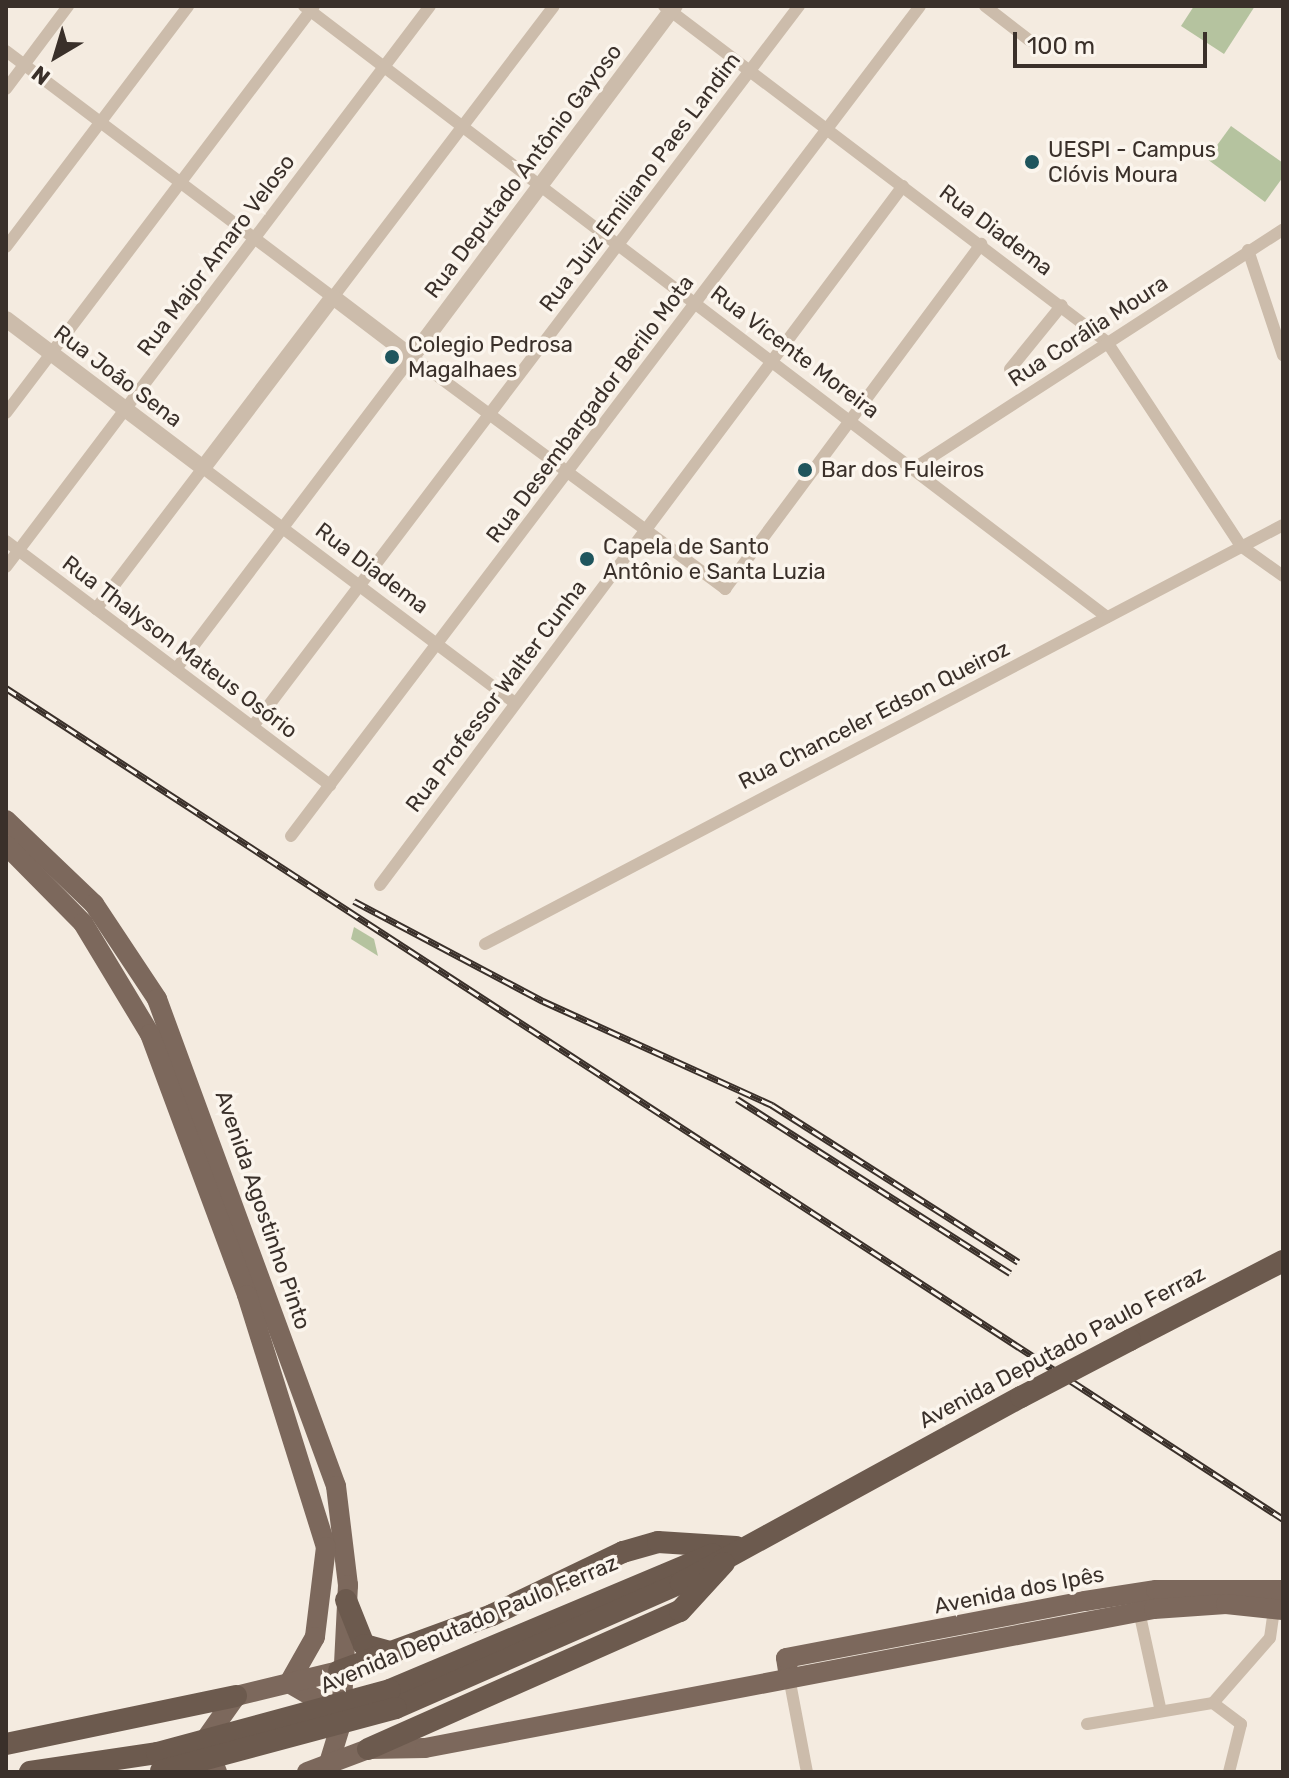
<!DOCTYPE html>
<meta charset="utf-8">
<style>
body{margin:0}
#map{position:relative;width:1289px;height:1778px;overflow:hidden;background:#f4ebe0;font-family:Rubik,sans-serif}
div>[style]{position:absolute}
.green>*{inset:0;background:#b5c39f}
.minor>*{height:12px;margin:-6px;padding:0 6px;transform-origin:6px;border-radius:6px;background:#ccbcab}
.tertiary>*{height:16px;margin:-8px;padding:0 8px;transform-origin:8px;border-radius:8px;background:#ccbcab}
.primary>*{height:20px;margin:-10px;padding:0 10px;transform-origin:10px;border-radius:10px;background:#7c685c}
.trunk>*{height:22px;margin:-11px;padding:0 11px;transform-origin:11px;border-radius:11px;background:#6c5a4e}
.rail>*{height:7px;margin-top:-3.5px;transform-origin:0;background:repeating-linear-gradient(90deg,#fbf5ed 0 12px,#3a302a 0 24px);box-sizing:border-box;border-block:2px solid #3a302a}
.trunk-bridge>*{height:22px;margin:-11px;padding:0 11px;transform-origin:11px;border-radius:11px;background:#6c5a4e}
.dots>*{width:22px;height:22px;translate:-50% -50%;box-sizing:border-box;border:4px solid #fbf5ed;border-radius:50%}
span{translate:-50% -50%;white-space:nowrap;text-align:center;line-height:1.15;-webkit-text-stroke:7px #fbf5ed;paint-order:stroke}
.poi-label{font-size:22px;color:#3a302a}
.left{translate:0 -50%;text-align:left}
.street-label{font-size:22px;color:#3a302a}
.frame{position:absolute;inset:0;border:8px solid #3a302a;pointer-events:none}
.north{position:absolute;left:16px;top:16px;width:80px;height:80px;-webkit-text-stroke:6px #fbf5ed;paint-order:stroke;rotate:218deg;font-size:22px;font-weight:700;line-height:32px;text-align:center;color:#3a302a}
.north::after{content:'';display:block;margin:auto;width:28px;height:36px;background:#3a302a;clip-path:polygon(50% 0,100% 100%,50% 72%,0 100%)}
.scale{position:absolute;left:1013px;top:32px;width:194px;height:36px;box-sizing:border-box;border:4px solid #3a302a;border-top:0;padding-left:10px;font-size:24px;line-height:28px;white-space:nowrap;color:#3a302a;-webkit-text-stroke:6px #fbf5ed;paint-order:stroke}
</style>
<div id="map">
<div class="green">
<div style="clip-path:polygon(1194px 6px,1255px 6px,1224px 54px,1181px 26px)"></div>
<div style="clip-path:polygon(1231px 126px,1283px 163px,1283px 177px,1265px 202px,1207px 159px)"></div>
<div style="clip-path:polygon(354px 927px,374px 939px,378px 956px,351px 939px)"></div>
</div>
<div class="minor">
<div style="left:304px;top:6px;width:1009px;rotate:37.27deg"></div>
<div style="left:664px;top:6px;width:556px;rotate:37.18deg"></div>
<div style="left:1107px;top:342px;width:244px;rotate:56.7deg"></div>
<div style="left:1241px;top:546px;width:52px;rotate:35.5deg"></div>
<div style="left:985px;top:6px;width:56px;rotate:37.7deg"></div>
<div style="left:6px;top:51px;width:409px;rotate:37deg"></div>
<div style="left:333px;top:297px;width:365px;rotate:-52.8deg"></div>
<div style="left:6px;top:89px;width:104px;rotate:-53.2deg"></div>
<div style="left:6px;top:247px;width:302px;rotate:-52.9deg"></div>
<div style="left:1248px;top:250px;width:111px;rotate:71.6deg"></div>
<div style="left:1010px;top:369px;width:82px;rotate:-50.9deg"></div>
<div style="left:6px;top:413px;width:510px;rotate:-52.88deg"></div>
<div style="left:916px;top:467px;width:437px;rotate:-32.9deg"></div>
<div style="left:6px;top:541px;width:406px;rotate:37deg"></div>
<div style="left:6px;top:567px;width:703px;rotate:-52.92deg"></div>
<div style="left:96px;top:609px;width:177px;rotate:-52.8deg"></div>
<div style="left:203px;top:468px;width:391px;rotate:37deg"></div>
<div style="left:176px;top:669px;width:391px;rotate:-52.9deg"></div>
<div style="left:412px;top:357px;width:390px;rotate:36.5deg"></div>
<div style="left:725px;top:589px;width:430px;rotate:-53.4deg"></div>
<div style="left:253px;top:726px;width:904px;rotate:-52.83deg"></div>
<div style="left:291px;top:836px;width:1041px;rotate:-52.84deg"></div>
<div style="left:380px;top:885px;width:873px;rotate:-53.2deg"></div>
<div style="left:485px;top:944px;width:901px;rotate:-27.7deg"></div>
<div style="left:1139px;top:1611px;width:98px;rotate:77.7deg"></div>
<div style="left:789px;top:1677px;width:97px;rotate:79.3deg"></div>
<div style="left:1213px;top:1703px;width:86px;rotate:-48.8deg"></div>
<div style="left:1270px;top:1638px;width:30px;rotate:-82deg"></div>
<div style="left:1087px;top:1724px;width:128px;rotate:-9.5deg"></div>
<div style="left:1213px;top:1703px;width:35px;rotate:37deg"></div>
<div style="left:1241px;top:1724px;width:49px;rotate:104deg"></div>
</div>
<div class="tertiary">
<div style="left:6px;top:319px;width:247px;rotate:37.1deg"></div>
<div style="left:203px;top:468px;width:215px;rotate:-52.8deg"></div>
<div style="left:333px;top:297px;width:99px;rotate:37.2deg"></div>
<div style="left:412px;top:357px;width:439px;rotate:-53.2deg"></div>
</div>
<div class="primary">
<div style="left:6px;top:820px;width:122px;rotate:43.7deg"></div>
<div style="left:94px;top:904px;width:114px;rotate:56.4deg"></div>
<div style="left:157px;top:999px;width:519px;rotate:69.82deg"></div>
<div style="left:336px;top:1486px;width:100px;rotate:83.1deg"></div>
<div style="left:348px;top:1585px;width:139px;rotate:92.9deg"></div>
<div style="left:341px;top:1724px;width:41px;rotate:107.1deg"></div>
<div style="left:6px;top:845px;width:110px;rotate:45.4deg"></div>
<div style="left:83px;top:923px;width:130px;rotate:58.9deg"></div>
<div style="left:150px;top:1034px;width:278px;rotate:69.6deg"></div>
<div style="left:247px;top:1295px;width:264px;rotate:72.6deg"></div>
<div style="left:326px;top:1547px;width:91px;rotate:97deg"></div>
<div style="left:315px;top:1637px;width:53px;rotate:119.5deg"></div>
<div style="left:789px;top:1677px;width:19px;rotate:-99deg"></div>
<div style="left:786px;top:1658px;width:304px;rotate:-10.8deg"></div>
<div style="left:1085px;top:1601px;width:72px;rotate:-8.8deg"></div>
<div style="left:1156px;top:1590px;width:127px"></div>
<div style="left:289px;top:1683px;width:58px;rotate:30.1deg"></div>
<div style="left:217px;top:1772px;width:34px;rotate:-111deg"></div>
<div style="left:205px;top:1740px;width:54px;rotate:-54.8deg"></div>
<div style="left:236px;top:1696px;width:106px;rotate:-13.6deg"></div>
<div style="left:307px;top:1772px;width:65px;rotate:-20.7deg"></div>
<div style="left:368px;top:1749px;width:57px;rotate:-1deg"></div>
<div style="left:425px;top:1748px;width:742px;rotate:-10.8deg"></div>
<div style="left:1154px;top:1609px;width:72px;rotate:-4deg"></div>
<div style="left:1226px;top:1604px;width:57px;rotate:6deg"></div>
</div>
<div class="trunk">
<div style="left:1130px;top:1340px;width:172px;rotate:-27.3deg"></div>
<div style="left:346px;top:1600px;width:48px;rotate:68.2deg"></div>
<div style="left:364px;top:1645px;width:31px;rotate:15deg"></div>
<div style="left:339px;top:1671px;width:163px;rotate:-20.1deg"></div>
<div style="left:492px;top:1615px;width:145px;rotate:-25.7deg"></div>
<div style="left:623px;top:1552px;width:36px;rotate:-16deg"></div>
<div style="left:658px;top:1542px;width:78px;rotate:3.7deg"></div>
<div style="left:390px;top:1690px;width:350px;rotate:-22.8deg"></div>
<div style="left:396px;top:1708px;width:311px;rotate:-23.7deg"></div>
<div style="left:681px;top:1583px;width:388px;rotate:-28.7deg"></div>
<div style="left:6px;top:1744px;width:235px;rotate:-11.8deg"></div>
<div style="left:368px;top:1749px;width:341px;rotate:-23.9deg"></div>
<div style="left:680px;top:1611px;width:65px;rotate:-47.5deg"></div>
<div style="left:30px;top:1772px;width:128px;rotate:-8.5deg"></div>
</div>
<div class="rail">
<div style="left:6px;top:688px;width:1524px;rotate:33.05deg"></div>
<div style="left:354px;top:901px;width:214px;rotate:27.9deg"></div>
<div style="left:543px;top:1001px;width:252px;rotate:24.4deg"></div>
<div style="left:772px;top:1105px;width:292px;rotate:32.5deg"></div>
<div style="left:737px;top:1099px;width:324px;rotate:32.5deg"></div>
</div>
<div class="trunk-bridge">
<div style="left:1021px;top:1397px;width:123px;rotate:-27.6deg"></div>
<div style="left:157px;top:1753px;width:241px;rotate:-15.1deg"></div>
<div style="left:161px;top:1771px;width:243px;rotate:-15deg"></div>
</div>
<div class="dots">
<div style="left:1032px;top:162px;background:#1f555d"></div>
<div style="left:392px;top:357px;background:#1f555d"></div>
<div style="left:805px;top:470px;background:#1f555d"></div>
<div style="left:587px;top:559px;background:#1f555d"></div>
</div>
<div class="poi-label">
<span class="left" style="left:1048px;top:162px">UESPI - Campus<br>Clóvis Moura</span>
<span class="left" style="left:408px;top:357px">Colegio Pedrosa<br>Magalhaes</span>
<span class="left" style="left:821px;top:470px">Bar dos Fuleiros</span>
<span class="left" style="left:603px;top:559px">Capela de Santo<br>Antônio e Santa Luzia</span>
</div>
<div class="street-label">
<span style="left:523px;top:171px;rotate:-53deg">Rua Deputado Antônio Gayoso</span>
<span style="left:640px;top:182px;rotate:-53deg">Rua Juiz Emiliano Paes Landim</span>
<span style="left:996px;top:230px;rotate:37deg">Rua Diadema</span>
<span style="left:216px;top:255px;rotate:-53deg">Rua Major Amaro Veloso</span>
<span style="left:1088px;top:331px;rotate:-33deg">Rua Corália Moura</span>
<span style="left:795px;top:352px;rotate:37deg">Rua Vicente Moreira</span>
<span style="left:118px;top:376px;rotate:37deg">Rua João Sena</span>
<span style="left:590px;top:409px;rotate:-53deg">Rua Desembargador Berilo Mota</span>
<span style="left:372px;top:568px;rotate:37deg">Rua Diadema</span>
<span style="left:180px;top:647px;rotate:37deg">Rua Thalyson Mateus Osório</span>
<span style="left:496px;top:696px;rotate:-53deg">Rua Professor Walter Cunha</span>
<span style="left:874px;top:715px;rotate:-27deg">Rua Chanceler Edson Queiroz</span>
<span style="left:263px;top:1210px;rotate:71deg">Avenida Agostinho Pinto</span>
<span style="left:1062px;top:1347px;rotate:-28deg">Avenida Deputado Paulo Ferraz</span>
<span style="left:1019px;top:1590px;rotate:-11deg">Avenida dos Ipês</span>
<span style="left:469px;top:1624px;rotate:-23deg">Avenida Deputado Paulo Ferraz</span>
</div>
<div class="frame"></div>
<div class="north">N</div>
<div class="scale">100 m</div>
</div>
